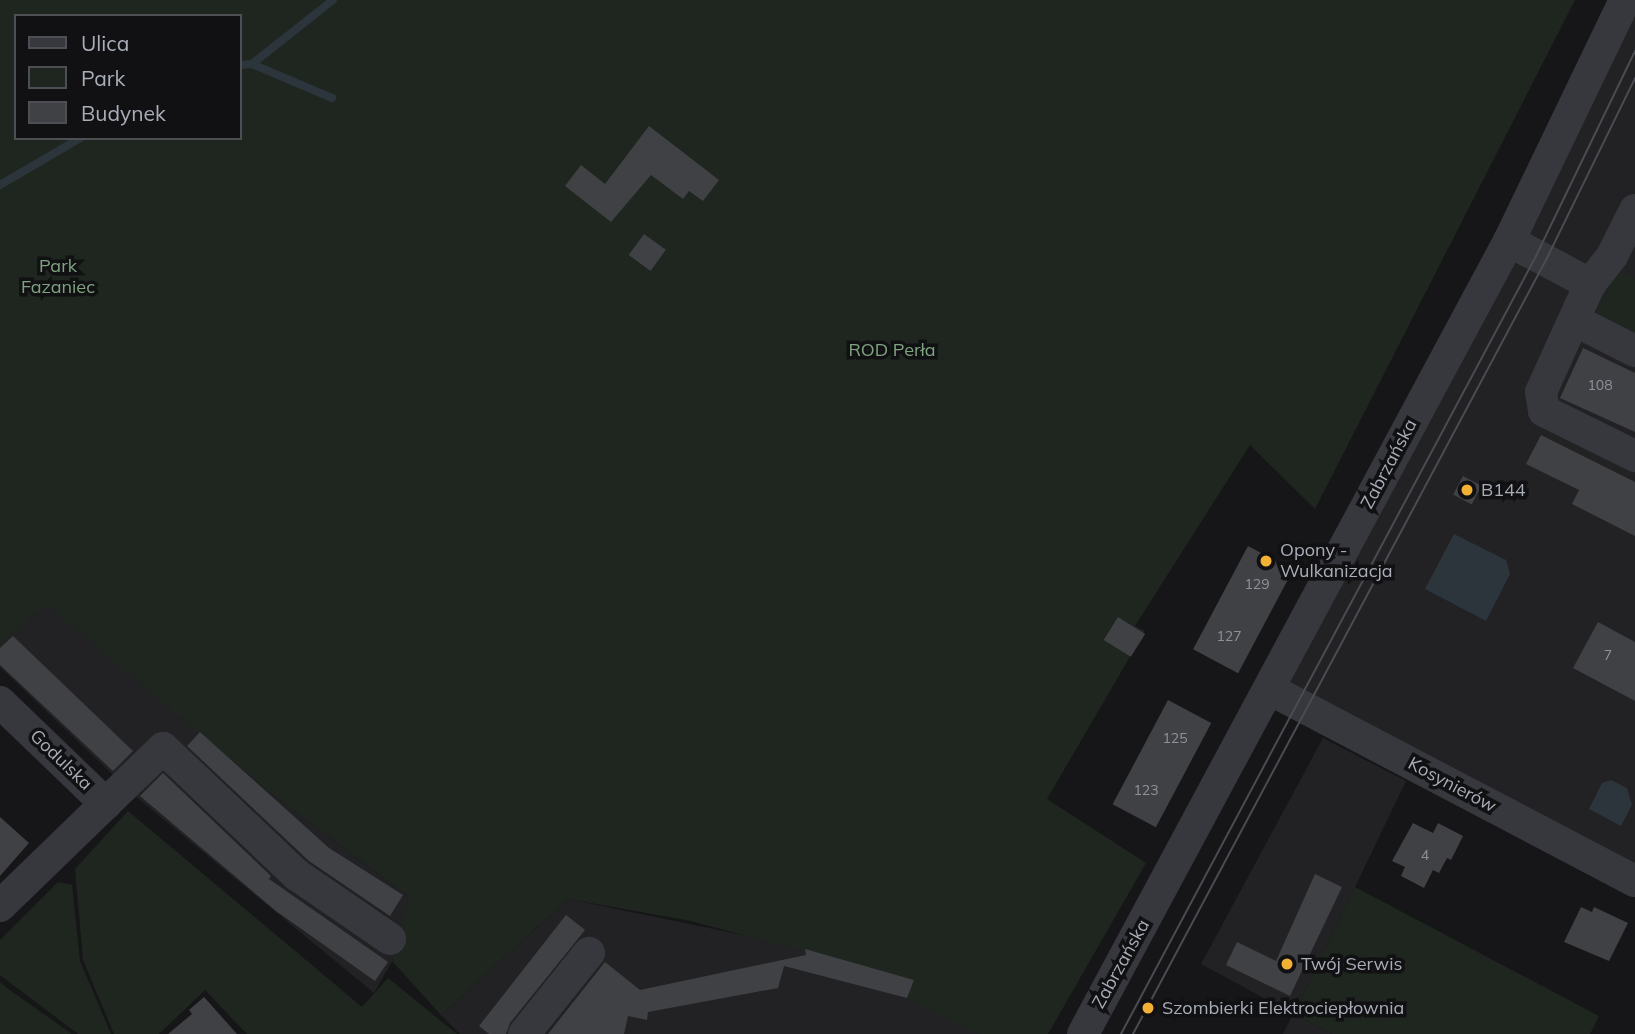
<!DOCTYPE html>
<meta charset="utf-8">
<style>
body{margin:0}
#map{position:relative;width:1635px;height:1034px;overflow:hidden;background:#161618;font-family:Mulish,sans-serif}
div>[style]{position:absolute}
.built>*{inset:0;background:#222225}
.green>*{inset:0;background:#1e261f}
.water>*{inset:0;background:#2c353c}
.stream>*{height:8px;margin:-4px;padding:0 4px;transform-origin:4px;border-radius:4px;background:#2c353c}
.building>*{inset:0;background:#404145;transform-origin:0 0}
.minor>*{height:32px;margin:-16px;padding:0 16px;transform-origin:16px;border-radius:16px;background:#37383d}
.tram>*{height:2px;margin:-1px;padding:0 1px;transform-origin:1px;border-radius:1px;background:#4a4c52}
.dots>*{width:19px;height:19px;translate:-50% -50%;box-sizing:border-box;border:4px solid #111113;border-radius:50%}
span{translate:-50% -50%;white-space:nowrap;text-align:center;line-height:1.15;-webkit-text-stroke:7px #111113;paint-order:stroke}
.number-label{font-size:14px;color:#8e929b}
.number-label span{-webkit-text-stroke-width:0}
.park-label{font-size:18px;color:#7fa381}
.street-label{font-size:18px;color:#a8adb8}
.poi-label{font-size:18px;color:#a8adb8}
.left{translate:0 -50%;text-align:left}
.legend{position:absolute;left:14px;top:14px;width:228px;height:126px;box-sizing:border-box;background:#111113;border:2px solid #4d4f55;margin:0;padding:9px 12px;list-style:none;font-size:21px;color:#a8adb8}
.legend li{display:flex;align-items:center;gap:14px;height:35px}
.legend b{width:35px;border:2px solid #4d4f55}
</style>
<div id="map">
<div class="built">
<div style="clip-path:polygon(1635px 0,1635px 881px,1269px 689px)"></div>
<div style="clip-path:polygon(46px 603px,272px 794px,410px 898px,392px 961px,374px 993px,134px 795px,0 667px,0 645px)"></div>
<div style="clip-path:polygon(1323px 738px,1406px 781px,1294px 1014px,1332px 1034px,1283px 1034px,1293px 1014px,1201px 964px)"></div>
<div style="clip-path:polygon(568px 899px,802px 947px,914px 980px,1034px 1034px,460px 1034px,441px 1015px)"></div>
</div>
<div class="green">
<div style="clip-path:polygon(evenodd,0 0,1575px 0,1315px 509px,1250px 445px,1135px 626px,1145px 631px,1047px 799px,1146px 863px,1048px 1034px,979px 1034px,907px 998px,913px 980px,691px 921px,568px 899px,441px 1015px,392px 961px,409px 897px,272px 794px,46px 604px,0 645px,0 0,16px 16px,240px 16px,240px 138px,16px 138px,16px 16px)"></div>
<div style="clip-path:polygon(1618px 269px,1635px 278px,1635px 343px,1591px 321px)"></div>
<div style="clip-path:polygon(128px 811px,362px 1007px,388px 978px,457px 1034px,247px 1034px,205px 990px,159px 1034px,114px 1034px,83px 960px,75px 869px)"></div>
<div style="clip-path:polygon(58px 882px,72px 885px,80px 961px,111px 1034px,78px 1034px,0 975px,0 940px)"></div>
<div style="clip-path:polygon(1355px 887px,1599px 1016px,1590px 1034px,1332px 1034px,1294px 1014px)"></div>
<div style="clip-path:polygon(0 982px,7px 988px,72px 1034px,0 1034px)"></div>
</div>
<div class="water">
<div style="clip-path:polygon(1454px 534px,1506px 560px,1510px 574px,1486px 621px,1425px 589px)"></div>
<div style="clip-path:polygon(1611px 780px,1627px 788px,1632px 805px,1621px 826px,1589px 809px,1602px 783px)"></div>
</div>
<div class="stream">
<div style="left:252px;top:64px;width:103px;rotate:-38.3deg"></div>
<div style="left:240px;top:65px;width:12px;rotate:-5deg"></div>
<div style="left:252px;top:64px;width:87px;rotate:23deg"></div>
<div style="left:0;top:185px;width:93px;rotate:-30.4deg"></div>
</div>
<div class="building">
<div style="clip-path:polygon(649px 126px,719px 180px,703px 201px,689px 191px,683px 199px,651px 175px,611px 222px,565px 186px,581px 165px,605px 184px)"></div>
<div style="left:644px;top:234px;width:27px;height:26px;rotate:36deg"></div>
<div style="clip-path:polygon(1583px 348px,1635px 373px,1635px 432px,1560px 398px)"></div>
<div style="clip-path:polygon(1541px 435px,1635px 482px,1635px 536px,1572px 504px,1579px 490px,1526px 464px)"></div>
<div style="left:1463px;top:476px;width:21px;height:21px;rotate:28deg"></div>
<div style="left:1248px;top:546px;width:51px;height:117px;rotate:28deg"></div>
<div style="left:1118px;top:617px;width:32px;height:27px;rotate:32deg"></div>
<div style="clip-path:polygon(1598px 622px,1635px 642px,1635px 701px,1573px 668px)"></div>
<div style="clip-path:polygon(13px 636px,133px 751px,113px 771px,0 665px,0 648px)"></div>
<div style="left:1168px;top:700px;width:49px;height:118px;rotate:28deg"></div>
<div style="clip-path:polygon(200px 732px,329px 848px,403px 895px,390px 916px,309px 861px,187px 746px)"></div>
<div style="clip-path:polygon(163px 773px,271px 876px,269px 879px,388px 962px,375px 981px,276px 911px,140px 796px)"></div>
<div style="clip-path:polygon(0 817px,29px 843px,0 876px)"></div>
<div style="clip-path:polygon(1413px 823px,1433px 833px,1438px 823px,1463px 836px,1451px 860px,1447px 858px,1439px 873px,1433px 870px,1424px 888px,1401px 876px,1405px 867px,1392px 861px)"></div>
<div style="clip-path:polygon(1315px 874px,1342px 887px,1290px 996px,1226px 965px,1237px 942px,1276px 961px)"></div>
<div style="clip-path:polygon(1581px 907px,1592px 912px,1594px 907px,1628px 923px,1609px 961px,1564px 942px)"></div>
<div style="clip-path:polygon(566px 915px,585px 930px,510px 1023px,506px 1034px,489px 1034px,479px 1026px)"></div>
<div style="clip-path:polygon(805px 949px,914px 980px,907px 998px,784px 966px,778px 988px,648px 1012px,647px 1020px,628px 1016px,624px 1034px,548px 1034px,605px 962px,640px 990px,806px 955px)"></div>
<div style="clip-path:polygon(204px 997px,237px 1034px,168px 1034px,192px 1014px,189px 1010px)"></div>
</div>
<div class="minor">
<div style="left:1635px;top:210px;width:51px;rotate:116.6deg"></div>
<div style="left:1612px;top:256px;width:36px;rotate:128deg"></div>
<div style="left:1590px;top:284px;width:119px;rotate:114.4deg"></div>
<div style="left:1541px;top:392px;width:19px;rotate:81deg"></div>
<div style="left:1544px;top:411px;width:102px;rotate:26.3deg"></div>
<div style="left:1509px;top:241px;width:92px;rotate:28deg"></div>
<div style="left:1576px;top:321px;width:66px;rotate:27deg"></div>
<div style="left:1269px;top:689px;width:413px;rotate:27.7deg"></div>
<div style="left:0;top:702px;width:147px;rotate:43.9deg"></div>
<div style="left:0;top:906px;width:227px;rotate:-44.1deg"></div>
<div style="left:163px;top:748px;width:185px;rotate:43.5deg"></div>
<div style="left:297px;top:875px;width:113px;rotate:34.5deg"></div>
<div style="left:524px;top:1034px;width:104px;rotate:-51.3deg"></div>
<div style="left:1083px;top:1034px;width:900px;rotate:-61.76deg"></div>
<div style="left:1509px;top:241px;width:267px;rotate:-64.3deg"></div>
</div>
<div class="tram">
<div style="left:1121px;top:1034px;width:882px;rotate:-61.92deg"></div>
<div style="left:1536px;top:256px;width:228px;rotate:-64.2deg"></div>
<div style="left:1133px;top:1034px;width:877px;rotate:-61.92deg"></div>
<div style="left:1546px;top:260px;width:203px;rotate:-63.9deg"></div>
</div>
<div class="dots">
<div style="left:1467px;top:490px;background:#f2b134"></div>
<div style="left:1266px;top:561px;background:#f2b134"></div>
<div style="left:1287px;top:964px;background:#f2b134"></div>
<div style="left:1148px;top:1008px;background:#f2b134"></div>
</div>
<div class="number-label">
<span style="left:1600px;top:385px">108</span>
<span style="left:1257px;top:584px">129</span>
<span style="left:1229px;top:636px">127</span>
<span style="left:1608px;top:655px">7</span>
<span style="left:1175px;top:738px">125</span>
<span style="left:1146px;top:790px">123</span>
<span style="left:1425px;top:855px">4</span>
</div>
<div class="park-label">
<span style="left:58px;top:277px">Park<br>Fazaniec</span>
<span style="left:892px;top:350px">ROD Perła</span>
</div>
<div class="street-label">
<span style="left:1389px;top:464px;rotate:-62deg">Zabrzańska</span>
<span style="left:61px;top:760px;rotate:44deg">Godulska</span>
<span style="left:1452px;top:785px;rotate:28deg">Kosynierów</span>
<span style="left:1121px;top:964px;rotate:-61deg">Zabrzańska</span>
</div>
<div class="poi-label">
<span class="left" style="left:1481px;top:490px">B144</span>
<span class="left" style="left:1280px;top:561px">Opony -<br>Wulkanizacja</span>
<span class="left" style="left:1301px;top:964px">Twój Serwis</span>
<span class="left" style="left:1162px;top:1008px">Szombierki Elektrociepłownia</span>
</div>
<ul class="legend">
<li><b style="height:9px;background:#37383d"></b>Ulica</li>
<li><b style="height:19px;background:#1e261f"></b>Park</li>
<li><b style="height:19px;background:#404145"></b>Budynek</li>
</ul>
</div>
